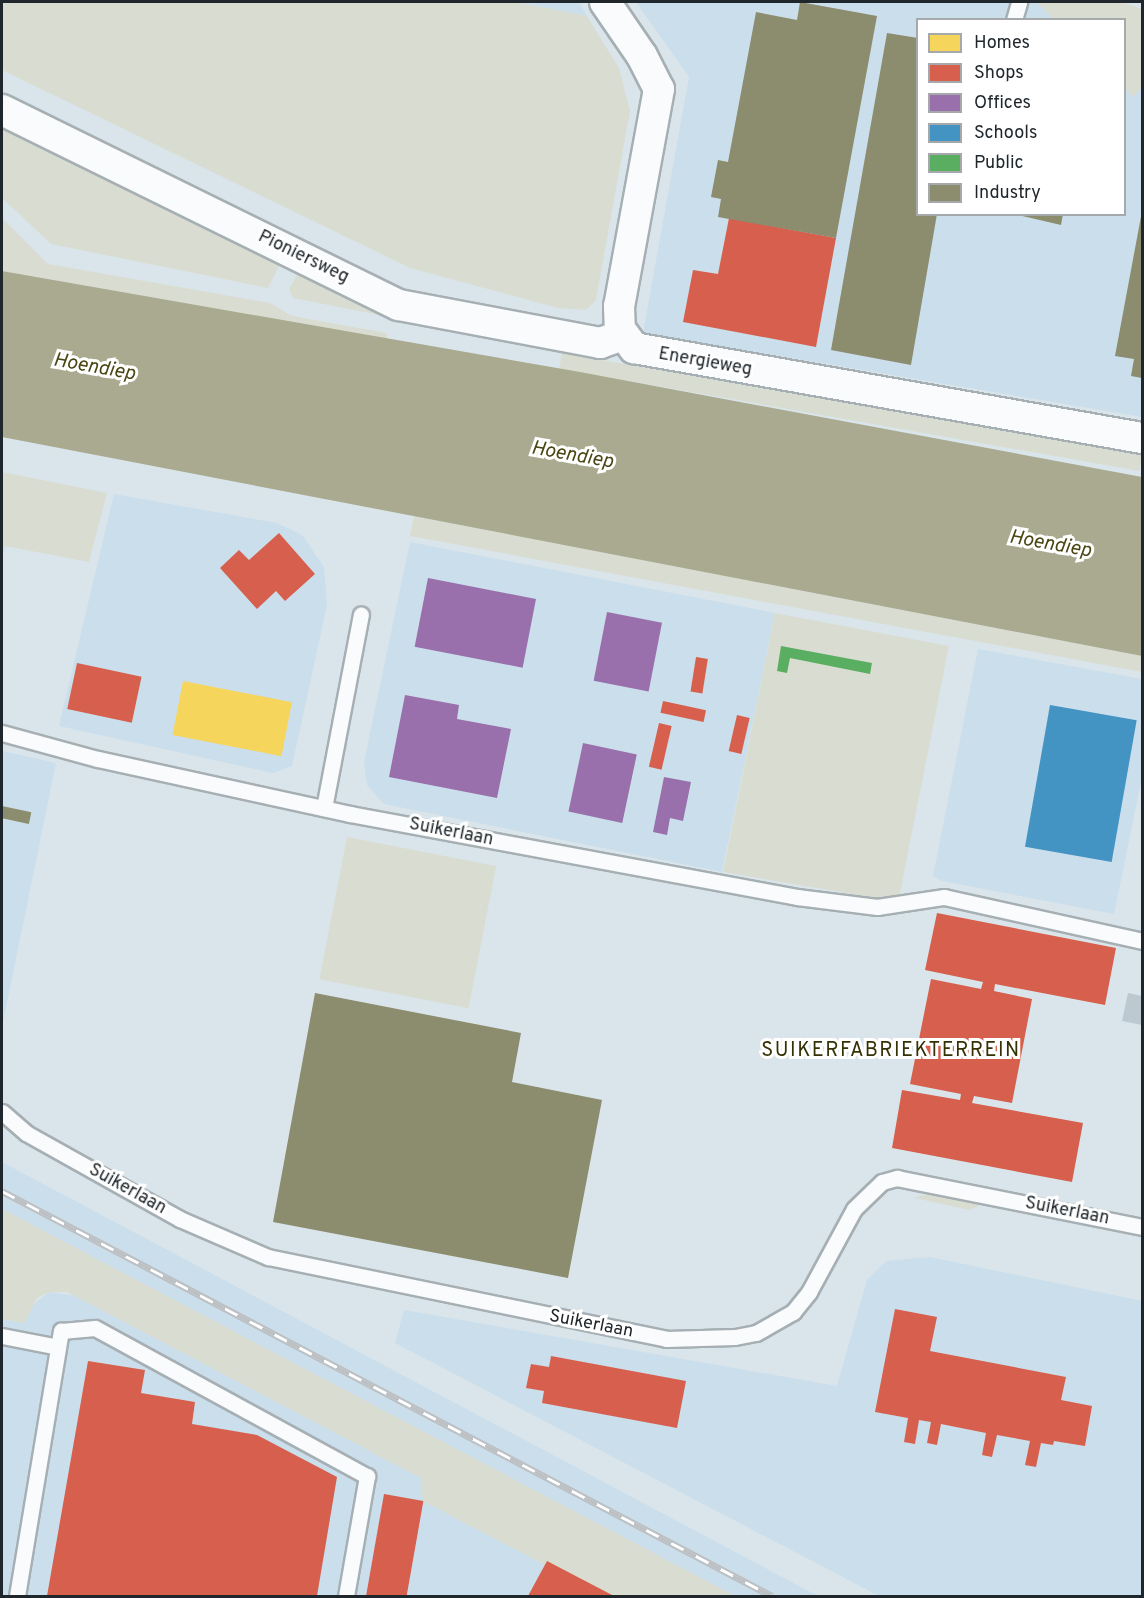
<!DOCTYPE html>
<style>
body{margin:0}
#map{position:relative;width:1144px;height:1598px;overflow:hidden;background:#dae5eb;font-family:Overpass,sans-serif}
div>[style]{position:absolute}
.built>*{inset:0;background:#cbdeeb}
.green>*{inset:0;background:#d9ddd1;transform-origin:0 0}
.water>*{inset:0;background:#a9aa8f}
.homes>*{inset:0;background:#f6d55c;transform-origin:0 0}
.shops>*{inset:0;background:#d6604d;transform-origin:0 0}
.offices>*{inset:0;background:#9970ab;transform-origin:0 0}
.schools>*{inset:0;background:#4393c3;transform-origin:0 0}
.public>*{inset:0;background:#5aae61}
.industry>*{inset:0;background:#8c8c6e;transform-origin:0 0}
.building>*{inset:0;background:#bcc9d1}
.roads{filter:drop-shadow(2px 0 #a6afb3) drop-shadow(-2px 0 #a6afb3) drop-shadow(0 2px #a6afb3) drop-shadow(0 -2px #a6afb3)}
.service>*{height:15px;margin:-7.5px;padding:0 7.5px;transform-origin:7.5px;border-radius:7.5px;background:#f9fbfc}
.minor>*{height:30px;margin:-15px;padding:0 15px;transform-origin:15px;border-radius:15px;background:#f9fbfc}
.rail>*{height:7px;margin-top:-3.5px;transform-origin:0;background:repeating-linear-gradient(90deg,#fff 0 14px,#bdc0c2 0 28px);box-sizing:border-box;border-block:2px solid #bdc0c2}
span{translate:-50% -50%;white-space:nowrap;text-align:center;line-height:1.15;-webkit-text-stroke:6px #fff;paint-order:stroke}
.street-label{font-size:18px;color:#20272c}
.water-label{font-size:20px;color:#4a4613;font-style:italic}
.neighbourhood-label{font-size:20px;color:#343105;letter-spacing:1.5px}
.frame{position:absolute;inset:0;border:3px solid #20272c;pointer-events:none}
.legend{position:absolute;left:916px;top:18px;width:210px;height:198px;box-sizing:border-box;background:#fff;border:2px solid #a6a9ab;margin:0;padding:8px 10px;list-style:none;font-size:18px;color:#20272c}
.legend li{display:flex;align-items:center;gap:12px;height:30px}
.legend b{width:30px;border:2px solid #a6a9ab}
</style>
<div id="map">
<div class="built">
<div style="clip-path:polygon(516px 2px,579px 2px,587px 16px)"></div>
<div style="clip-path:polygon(636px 2px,1076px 2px,1098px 19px,918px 20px,918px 214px,1124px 214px,1125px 40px,1142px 54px,1142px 417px,643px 333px,689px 77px)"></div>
<div style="clip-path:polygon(114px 494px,277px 523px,302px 535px,324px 567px,327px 605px,292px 766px,273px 773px,59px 726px)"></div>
<div style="clip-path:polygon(410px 542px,775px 613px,722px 872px,384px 804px,367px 785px,364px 762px)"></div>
<div style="clip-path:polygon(978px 649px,1142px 679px,1142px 777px,1114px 914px,942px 881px,933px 876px)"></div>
<div style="clip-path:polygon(2px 751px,56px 763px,2px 1027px)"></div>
<div style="clip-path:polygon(2px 1162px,818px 1596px,735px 1596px,2px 1209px)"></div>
<div style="clip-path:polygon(930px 1257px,1142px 1301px,1141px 1596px,879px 1596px,395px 1343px,404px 1310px,837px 1386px,867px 1280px,886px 1261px)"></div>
<div style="clip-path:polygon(49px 1292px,77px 1296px,421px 1478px,423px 1501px,605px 1596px,2px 1596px,2px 1319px,24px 1323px,29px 1308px)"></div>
</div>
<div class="green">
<div style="clip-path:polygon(2px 2px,516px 2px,587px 16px,619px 68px,630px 111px,596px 300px,586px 310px,558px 308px,410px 268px,2px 70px)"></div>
<div style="clip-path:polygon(1036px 2px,1122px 2px,1142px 9px,1142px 87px,1133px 97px,1125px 89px,1124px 20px,1054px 19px)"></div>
<div style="clip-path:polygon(2px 123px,282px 260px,268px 288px,51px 244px,2px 198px)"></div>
<div style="clip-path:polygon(2px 218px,48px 264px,270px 303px,292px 316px,387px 333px,387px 339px,2px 271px)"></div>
<div style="clip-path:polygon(300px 269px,390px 308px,389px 317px,293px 298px,289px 289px)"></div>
<div style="left:562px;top:353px;width:589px;height:16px;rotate:10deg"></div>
<div style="clip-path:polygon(2px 472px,107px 493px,89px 562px,5px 546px,2px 559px)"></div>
<div style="clip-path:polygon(414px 516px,1142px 656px,1142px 672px,410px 536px)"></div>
<div style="clip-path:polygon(775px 613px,949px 646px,899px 898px,876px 898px,723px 872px)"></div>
<div style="left:347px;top:837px;width:152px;height:145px;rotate:11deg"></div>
<div style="clip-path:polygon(934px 1192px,987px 1202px,970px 1210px,914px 1198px)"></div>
<div style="clip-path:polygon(2px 1209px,735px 1596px,604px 1596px,423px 1501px,421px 1478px,67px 1292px,49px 1292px,37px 1298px,24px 1323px,2px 1319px)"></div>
</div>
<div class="water">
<div style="clip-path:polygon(2px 271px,580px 372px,1142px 477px,1142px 656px,2px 437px)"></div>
</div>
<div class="homes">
<div style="left:183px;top:681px;width:111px;height:55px;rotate:11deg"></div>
</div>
<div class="shops">
<div style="clip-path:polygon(729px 218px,836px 238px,816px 347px,683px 322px,693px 270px,718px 274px)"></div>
<div style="clip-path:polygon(279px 533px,315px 574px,285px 601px,276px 591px,257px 609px,220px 568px,239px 550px,249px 560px)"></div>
<div style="left:696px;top:657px;width:12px;height:35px;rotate:9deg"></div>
<div style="left:77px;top:663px;width:66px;height:47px;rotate:12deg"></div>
<div style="left:663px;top:701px;width:44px;height:12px;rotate:12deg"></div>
<div style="left:737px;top:715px;width:13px;height:37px;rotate:13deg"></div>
<div style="left:659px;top:723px;width:13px;height:45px;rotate:13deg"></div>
<div style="clip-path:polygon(937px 913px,1116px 948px,1105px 1005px,995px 984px,994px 991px,1032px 999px,1012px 1103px,974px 1096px,972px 1103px,1083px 1123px,1072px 1182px,892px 1148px,902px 1090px,960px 1100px,961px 1094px,910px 1084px,931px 979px,981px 989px,983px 982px,925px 970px)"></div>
<div style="clip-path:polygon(895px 1309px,937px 1317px,930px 1351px,1066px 1377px,1061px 1400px,1092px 1406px,1085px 1446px,1054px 1441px,1053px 1445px,1041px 1443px,1036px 1467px,1025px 1465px,1030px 1441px,997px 1435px,992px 1457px,982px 1455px,986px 1433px,941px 1424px,937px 1445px,927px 1443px,931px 1422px,919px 1420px,915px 1444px,904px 1442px,908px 1418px,875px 1412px)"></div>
<div style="clip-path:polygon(551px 1356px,686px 1381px,677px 1428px,542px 1403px,544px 1391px,526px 1388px,531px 1364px,549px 1367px)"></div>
<div style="clip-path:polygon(88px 1361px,145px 1370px,141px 1393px,195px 1402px,192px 1424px,257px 1435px,337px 1477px,317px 1596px,47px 1596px)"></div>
<div style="left:384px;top:1494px;width:40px;height:103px;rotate:10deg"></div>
<div style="clip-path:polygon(547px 1561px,614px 1596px,528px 1596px)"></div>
</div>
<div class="offices">
<div style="left:428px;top:578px;width:110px;height:70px;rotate:11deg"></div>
<div style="left:607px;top:612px;width:56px;height:70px;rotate:11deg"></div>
<div style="clip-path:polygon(405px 695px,459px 705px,457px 719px,511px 729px,497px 798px,389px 777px)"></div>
<div style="left:583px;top:743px;width:55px;height:70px;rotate:12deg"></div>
<div style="clip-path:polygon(664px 777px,691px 782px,683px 821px,670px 818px,667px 835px,653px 832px)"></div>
</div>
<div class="schools">
<div style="left:1050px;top:705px;width:88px;height:144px;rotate:10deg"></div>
</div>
<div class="public">
<div style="clip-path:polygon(781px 646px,872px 663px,870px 674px,790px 658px,787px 673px,777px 671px)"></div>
</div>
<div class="industry">
<div style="clip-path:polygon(800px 2px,877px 16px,836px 238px,718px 217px,721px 199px,711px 197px,718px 160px,728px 162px,756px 12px,797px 20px)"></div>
<div style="clip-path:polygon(887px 33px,918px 38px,918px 214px,937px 214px,911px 365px,831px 350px)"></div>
<div style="clip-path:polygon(1142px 211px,1142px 378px,1131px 376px,1134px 359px,1115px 356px)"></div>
<div style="clip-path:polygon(1014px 214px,1063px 214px,1061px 225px)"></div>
<div style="left:2px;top:806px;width:30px;height:12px;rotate:12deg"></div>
<div style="clip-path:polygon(315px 993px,521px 1033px,512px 1082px,602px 1100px,568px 1278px,273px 1222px)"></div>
</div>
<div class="building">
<div style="clip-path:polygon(1128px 993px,1142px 996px,1142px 1025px,1122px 1021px)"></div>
</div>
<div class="roads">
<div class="service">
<div style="left:1014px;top:20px;width:19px;rotate:-74deg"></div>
<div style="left:2px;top:733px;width:99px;rotate:15.2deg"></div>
<div style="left:98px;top:759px;width:258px;rotate:12.3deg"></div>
<div style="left:350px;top:814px;width:455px;rotate:10.5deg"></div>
<div style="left:797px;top:897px;width:81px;rotate:7.1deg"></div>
<div style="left:877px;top:907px;width:68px;rotate:-8.5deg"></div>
<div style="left:944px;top:897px;width:203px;rotate:12.5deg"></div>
<div style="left:324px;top:808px;width:197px;rotate:-79.2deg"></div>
<div style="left:2px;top:1112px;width:32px;rotate:41deg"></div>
<div style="left:26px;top:1133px;width:176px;rotate:29.2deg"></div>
<div style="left:180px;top:1219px;width:96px;rotate:23.4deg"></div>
<div style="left:268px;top:1257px;width:406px;rotate:11.6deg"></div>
<div style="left:666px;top:1339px;width:69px;rotate:-1.7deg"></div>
<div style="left:735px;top:1337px;width:21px;rotate:-11deg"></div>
<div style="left:756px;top:1333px;width:43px;rotate:-29.6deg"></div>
<div style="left:793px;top:1312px;width:26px;rotate:-51deg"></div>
<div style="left:809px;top:1292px;width:94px;rotate:-61.5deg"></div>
<div style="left:854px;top:1209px;width:39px;rotate:-44deg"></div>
<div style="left:882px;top:1182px;width:16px;rotate:-15deg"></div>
<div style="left:897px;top:1178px;width:250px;rotate:11.3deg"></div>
<div style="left:2px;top:1336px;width:57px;rotate:11.1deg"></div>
<div style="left:17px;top:1596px;width:269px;rotate:-80.6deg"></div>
<div style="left:61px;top:1331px;width:34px;rotate:-5deg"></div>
<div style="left:95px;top:1328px;width:310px;rotate:28.6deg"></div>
<div style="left:367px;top:1476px;width:122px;rotate:99.9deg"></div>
</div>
<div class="minor">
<div style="left:605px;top:2px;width:65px;rotate:55.6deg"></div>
<div style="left:642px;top:56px;width:37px;rotate:63deg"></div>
<div style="left:659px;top:89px;width:221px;rotate:100.4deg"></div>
<div style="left:619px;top:306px;width:23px;rotate:88deg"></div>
<div style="left:620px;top:329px;width:24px;rotate:54deg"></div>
<div style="left:634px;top:348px;width:516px;rotate:10.05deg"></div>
<div style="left:2px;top:110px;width:442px;rotate:26.2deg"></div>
<div style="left:399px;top:305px;width:205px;rotate:10.7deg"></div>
<div style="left:600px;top:343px;width:24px;rotate:-19deg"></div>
</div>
</div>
<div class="rail">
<div style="left:2px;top:1191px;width:870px;rotate:27.74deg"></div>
</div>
<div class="street-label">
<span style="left:303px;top:258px;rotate:26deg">Pioniersweg</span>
<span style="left:705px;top:363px;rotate:10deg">Energieweg</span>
<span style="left:451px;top:833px;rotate:11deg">Suikerlaan</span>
<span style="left:127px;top:1190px;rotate:29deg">Suikerlaan</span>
<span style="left:1067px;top:1212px;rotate:11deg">Suikerlaan</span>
<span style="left:591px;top:1325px;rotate:11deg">Suikerlaan</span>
</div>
<div class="water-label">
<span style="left:94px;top:368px;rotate:10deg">Hoendiep</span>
<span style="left:572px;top:456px;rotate:10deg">Hoendiep</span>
<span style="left:1050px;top:545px;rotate:10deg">Hoendiep</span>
</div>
<div class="neighbourhood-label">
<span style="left:891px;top:1051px">SUIKERFABRIEKTERREIN</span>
</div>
<div class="frame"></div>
<ul class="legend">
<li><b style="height:16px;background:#f6d55c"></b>Homes</li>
<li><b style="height:16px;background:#d6604d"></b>Shops</li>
<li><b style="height:16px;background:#9970ab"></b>Offices</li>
<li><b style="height:16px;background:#4393c3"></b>Schools</li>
<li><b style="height:16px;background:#5aae61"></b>Public</li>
<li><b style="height:16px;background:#8c8c6e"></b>Industry</li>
</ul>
</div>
